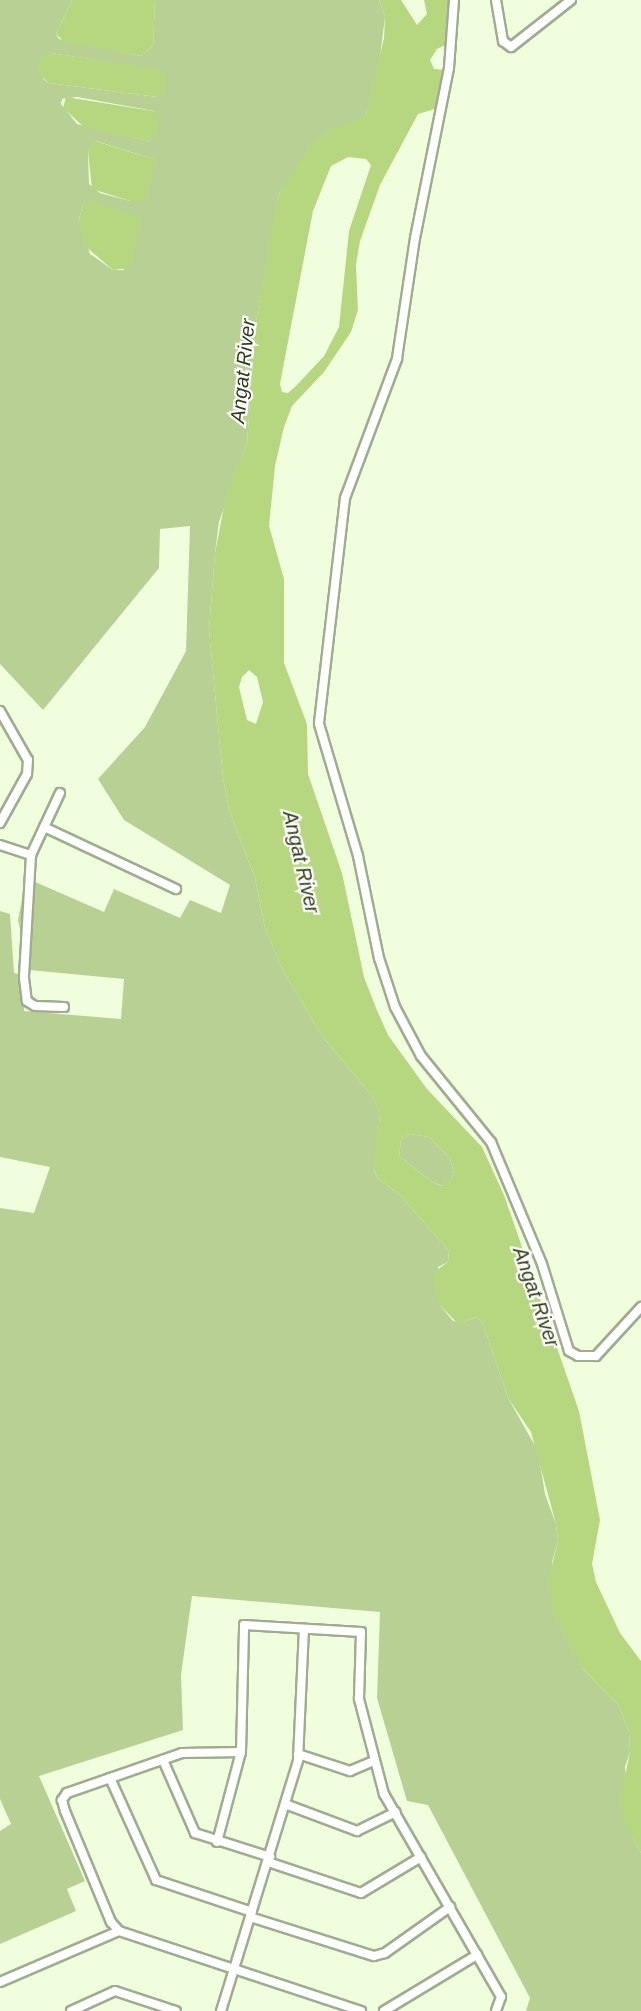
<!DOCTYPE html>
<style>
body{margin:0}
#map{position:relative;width:641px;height:2011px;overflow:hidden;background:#f1fede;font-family:Helvetica,sans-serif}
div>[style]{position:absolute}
.green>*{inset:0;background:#b9d095}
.water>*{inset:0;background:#b7d680}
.roads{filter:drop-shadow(2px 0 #a0ac8f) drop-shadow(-2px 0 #a0ac8f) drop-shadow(0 2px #a0ac8f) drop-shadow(0 -2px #a0ac8f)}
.street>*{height:8px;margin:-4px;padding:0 4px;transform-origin:4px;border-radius:4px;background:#fff}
span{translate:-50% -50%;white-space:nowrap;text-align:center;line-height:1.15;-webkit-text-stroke:4.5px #fff;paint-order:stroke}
.water-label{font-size:20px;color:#2f3c18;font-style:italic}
</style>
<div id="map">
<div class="green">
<div style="clip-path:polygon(evenodd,0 0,72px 0,56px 34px,59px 39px,141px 56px,153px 46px,155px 0,379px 0,385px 17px,378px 73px,366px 115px,343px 127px,280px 191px,256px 321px,247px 442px,219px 522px,215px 553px,209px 630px,223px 778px,229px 810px,255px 878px,265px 928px,283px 971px,322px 1036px,373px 1097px,380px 1115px,374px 1170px,378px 1179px,400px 1195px,449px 1251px,448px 1262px,438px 1267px,440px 1305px,453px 1321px,463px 1322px,476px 1317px,482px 1321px,508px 1398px,538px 1451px,545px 1494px,556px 1524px,558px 1541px,552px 1562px,582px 1668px,619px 1706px,629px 1732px,630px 1752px,625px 1767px,633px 1838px,641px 1853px,641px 2011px,526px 2011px,530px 1998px,428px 1805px,407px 1801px,377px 1698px,380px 1612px,192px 1596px,181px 1675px,183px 1730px,39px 1776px,85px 1881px,67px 1889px,76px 1911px,0 1944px,0 1831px,11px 1824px,0 1799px,0 1208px,34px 1213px,50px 1167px,0 1157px,0 911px,10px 914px,14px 973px,28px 976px,24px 1011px,121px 1019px,124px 979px,29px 970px,18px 920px,26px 878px,104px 912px,114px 889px,180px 918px,190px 900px,221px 913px,230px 885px,124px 820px,98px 779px,145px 727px,186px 651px,190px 526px,160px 529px,159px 568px,43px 710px,0 664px,0 0,51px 53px,108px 62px,157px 97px,49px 83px,43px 79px,51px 53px,0 0,77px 97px,154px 111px,150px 141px,77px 124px,61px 104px,62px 99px,77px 97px,0 0,96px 141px,153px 159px,130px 201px,100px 193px,89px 184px,88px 151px,96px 141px,0 0,83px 205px,124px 270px,113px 270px,90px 254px,79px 219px,83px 205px)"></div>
<div style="clip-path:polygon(410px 1134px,429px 1137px,450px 1158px,454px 1174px,449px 1182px,443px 1186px,432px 1182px,399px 1156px,401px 1140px)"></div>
</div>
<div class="water">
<div style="clip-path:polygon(72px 0,155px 0,153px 46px,141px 56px,64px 42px,56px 34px)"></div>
<div style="clip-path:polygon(evenodd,379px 0,401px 0,417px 25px,427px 14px,424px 0,450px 0,449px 43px,437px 49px,430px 60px,434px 69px,446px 70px,438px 108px,418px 114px,380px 185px,360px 241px,356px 265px,358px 310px,351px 332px,324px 372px,292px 406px,284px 427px,275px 466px,269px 526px,284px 579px,284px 663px,307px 724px,308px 774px,342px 873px,364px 977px,376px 1008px,388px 1035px,427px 1089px,482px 1147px,504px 1195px,579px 1411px,600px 1520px,592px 1564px,596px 1582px,620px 1633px,641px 1661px,641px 1853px,624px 1822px,620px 1800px,630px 1752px,629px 1732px,619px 1706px,582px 1668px,554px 1614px,548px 1581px,558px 1541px,556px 1524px,531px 1432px,508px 1398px,482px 1321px,476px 1317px,458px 1324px,440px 1305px,434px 1288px,434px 1272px,448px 1262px,449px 1251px,400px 1195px,378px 1179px,373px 1167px,380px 1116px,373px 1097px,322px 1036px,283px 971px,265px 928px,255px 878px,229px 810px,223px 778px,209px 630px,215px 553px,226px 496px,247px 442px,256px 321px,272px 227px,280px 191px,311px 144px,327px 132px,366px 115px,384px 38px,385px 17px,379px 0,348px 157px,366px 159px,371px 165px,349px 231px,339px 327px,324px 356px,296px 386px,288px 393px,282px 392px,280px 384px,313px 211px,331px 166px,348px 157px,379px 0,249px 670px,257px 677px,263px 702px,256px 724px,247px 720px,239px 687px,242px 677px,249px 670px,379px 0,410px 1134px,429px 1137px,450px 1158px,454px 1174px,449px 1182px,442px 1186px,432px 1182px,399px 1156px,401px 1140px,410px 1134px)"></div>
<div style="clip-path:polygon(51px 53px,158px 69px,165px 76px,164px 94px,157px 97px,49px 83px,38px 74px,37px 66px,45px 54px)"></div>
<div style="clip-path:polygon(66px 97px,153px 111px,159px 118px,157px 137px,150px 141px,84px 127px,63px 108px)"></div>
<div style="clip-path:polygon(95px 141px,153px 159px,155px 165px,145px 200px,130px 201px,92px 189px,88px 151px)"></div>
<div style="clip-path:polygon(89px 201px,141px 217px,130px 268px,113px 270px,84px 245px,79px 219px,83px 205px)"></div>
</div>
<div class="roads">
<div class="street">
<div style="left:454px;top:0;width:68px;rotate:94.2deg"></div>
<div style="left:449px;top:68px;width:173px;rotate:101.3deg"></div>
<div style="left:415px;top:238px;width:122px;rotate:98.5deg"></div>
<div style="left:397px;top:359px;width:148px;rotate:110.5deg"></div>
<div style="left:345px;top:498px;width:227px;rotate:96.6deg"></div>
<div style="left:319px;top:724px;width:138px;rotate:73.5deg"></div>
<div style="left:358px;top:856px;width:104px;rotate:78.4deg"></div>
<div style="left:379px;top:958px;width:52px;rotate:71.9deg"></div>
<div style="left:395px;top:1007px;width:55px;rotate:62deg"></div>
<div style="left:421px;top:1056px;width:111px;rotate:50.9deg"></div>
<div style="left:491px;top:1142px;width:132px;rotate:67.3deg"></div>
<div style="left:542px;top:1264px;width:91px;rotate:72.8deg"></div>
<div style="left:569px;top:1351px;width:10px;rotate:29deg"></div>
<div style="left:578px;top:1356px;width:18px"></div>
<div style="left:596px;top:1356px;width:67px;rotate:-47.4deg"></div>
<div style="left:496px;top:0;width:42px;rotate:80.3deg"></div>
<div style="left:503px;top:41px;width:10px;rotate:37deg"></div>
<div style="left:511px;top:47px;width:76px;rotate:-38.1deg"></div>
<div style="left:0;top:711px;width:56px;rotate:60.3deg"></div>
<div style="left:28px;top:760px;width:14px;rotate:94deg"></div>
<div style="left:27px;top:774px;width:56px;rotate:118.9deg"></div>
<div style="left:60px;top:793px;width:68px;rotate:115.1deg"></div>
<div style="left:31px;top:855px;width:123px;rotate:93.3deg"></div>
<div style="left:24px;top:978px;width:23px;rotate:83deg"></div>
<div style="left:27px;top:1001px;width:9px;rotate:32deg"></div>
<div style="left:35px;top:1006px;width:29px;rotate:2deg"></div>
<div style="left:44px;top:827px;width:146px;rotate:25.2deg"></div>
<div style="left:0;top:845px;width:33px;rotate:18deg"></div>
<div style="left:241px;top:1752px;width:59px;rotate:179deg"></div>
<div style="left:182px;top:1753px;width:122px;rotate:160.8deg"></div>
<div style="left:67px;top:1793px;width:9px;rotate:126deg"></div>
<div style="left:62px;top:1800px;width:11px;rotate:75deg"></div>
<div style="left:65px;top:1811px;width:120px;rotate:67.5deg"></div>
<div style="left:111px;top:1922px;width:12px;rotate:48deg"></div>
<div style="left:119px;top:1931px;width:255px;rotate:18.3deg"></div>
<div style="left:298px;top:1754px;width:55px;rotate:18.1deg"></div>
<div style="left:350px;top:1771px;width:26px;rotate:-23deg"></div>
<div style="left:163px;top:1760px;width:80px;rotate:66.3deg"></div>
<div style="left:195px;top:1833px;width:79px;rotate:17.7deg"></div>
<div style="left:110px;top:1778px;width:112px;rotate:65.7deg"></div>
<div style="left:156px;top:1880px;width:101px;rotate:18.4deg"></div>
<div style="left:285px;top:1804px;width:77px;rotate:20.6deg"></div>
<div style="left:357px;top:1831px;width:43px;rotate:-26deg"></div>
<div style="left:217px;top:1842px;width:93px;rotate:-75.1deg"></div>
<div style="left:241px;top:1752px;width:127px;rotate:-88.6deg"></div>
<div style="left:244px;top:1625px;width:117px;rotate:3.4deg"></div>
<div style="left:361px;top:1632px;width:67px;rotate:91.7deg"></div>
<div style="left:359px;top:1699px;width:98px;rotate:75.3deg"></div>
<div style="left:384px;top:1794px;width:234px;rotate:60deg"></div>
<div style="left:501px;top:1997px;width:15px;rotate:110deg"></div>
<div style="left:268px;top:1862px;width:98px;rotate:18.4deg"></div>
<div style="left:361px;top:1893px;width:70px;rotate:-31deg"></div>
<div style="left:250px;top:1917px;width:130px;rotate:17.5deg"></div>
<div style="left:374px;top:1956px;width:11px;rotate:-15deg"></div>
<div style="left:385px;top:1953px;width:80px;rotate:-35.3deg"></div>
<div style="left:0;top:1982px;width:129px;rotate:-23.2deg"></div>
<div style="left:71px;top:2011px;width:48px;rotate:-24.4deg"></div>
<div style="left:115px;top:1991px;width:64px;rotate:18.2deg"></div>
<div style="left:221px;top:2011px;width:263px;rotate:-72.9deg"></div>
<div style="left:298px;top:1760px;width:131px;rotate:-87.4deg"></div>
<div style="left:384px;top:2011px;width:109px;rotate:-31.1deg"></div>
</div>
</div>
<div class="water-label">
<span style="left:243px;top:371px;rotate:-84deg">Angat River</span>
<span style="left:301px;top:862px;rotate:77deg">Angat River</span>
<span style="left:536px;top:1297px;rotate:71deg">Angat River</span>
</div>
</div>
